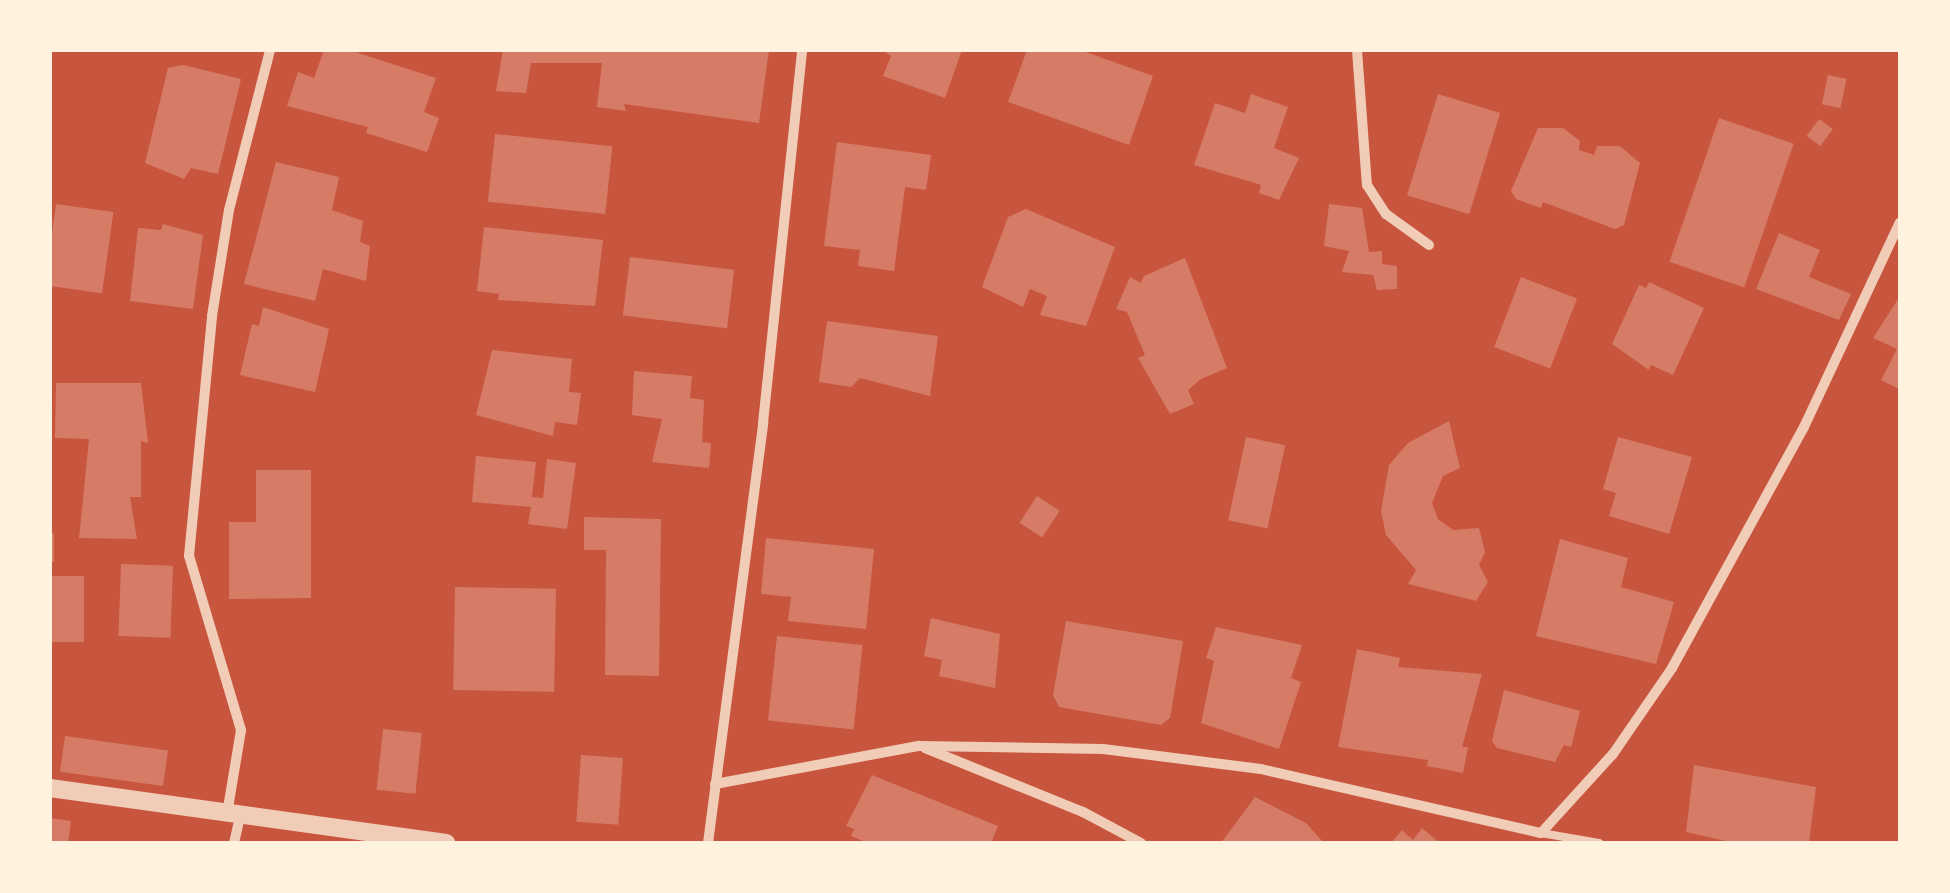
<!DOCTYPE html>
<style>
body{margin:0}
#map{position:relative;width:1950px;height:893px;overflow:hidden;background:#c8553d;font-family:Overpass,sans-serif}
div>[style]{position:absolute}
.building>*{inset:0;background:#d67c66;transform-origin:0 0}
.service>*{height:8px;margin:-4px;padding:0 4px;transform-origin:4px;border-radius:4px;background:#f1ccb7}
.minor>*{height:10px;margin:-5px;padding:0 5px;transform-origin:5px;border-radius:5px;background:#f1ccb7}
.tertiary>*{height:18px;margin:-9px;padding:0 9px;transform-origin:9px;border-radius:9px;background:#f1ccb7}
span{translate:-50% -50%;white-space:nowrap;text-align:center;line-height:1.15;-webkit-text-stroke:8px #fff3e0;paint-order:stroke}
.frame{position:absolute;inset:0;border:52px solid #fff3e0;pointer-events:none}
</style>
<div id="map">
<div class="building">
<div style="clip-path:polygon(324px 50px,349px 50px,436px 78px,424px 112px,439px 118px,427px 152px,366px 133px,368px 127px,287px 106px,298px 72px,314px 78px)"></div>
<div style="clip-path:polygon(503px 50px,769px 50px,759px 123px,624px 104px,626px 111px,597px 107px,602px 63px,531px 63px,526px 93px,496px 91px)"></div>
<div style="clip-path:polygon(882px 50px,962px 50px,945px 98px,883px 76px,891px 56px)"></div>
<div style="clip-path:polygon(1027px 50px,1080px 50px,1153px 76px,1129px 145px,1008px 102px)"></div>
<div style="clip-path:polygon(183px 65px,241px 79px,218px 174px,191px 168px,184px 179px,145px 163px,168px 68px)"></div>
<div style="left:1828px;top:75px;width:19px;height:30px;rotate:12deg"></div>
<div style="clip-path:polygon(1251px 94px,1288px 107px,1274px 148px,1299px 158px,1279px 200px,1259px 193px,1261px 185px,1255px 183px,1194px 165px,1215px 103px,1245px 113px)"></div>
<div style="left:1438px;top:94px;width:65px;height:106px;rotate:17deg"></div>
<div style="left:1719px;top:118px;width:79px;height:152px;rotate:19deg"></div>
<div style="left:1819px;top:119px;width:17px;height:21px;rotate:36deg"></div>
<div style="clip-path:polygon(1538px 128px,1563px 128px,1580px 141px,1579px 150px,1594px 155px,1597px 146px,1620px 146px,1640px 163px,1624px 225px,1615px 229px,1543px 202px,1541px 208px,1516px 199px,1511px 191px)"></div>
<div style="left:495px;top:134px;width:118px;height:68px;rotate:6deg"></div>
<div style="clip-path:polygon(837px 142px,931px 155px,926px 190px,905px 187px,894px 271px,858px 266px,860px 250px,824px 246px)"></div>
<div style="clip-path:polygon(276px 162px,339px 177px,332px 210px,363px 221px,360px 242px,370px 246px,366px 281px,323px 269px,315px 301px,244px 284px)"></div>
<div style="left:56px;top:204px;width:58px;height:82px;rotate:8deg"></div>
<div style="clip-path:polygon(1329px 204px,1362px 208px,1369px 252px,1382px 251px,1382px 264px,1397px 266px,1397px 289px,1377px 290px,1373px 275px,1342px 272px,1349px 251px,1324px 246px)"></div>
<div style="clip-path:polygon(1026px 209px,1115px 247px,1086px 326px,1040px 315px,1047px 296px,1030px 289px,1023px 307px,982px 287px,1008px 217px)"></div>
<div style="clip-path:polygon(163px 224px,203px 235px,193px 309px,130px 301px,138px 228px,161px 230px)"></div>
<div style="clip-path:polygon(484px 227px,603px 240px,595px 306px,498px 300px,499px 294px,477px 291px)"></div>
<div style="clip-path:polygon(1779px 233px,1820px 250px,1809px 277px,1851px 294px,1839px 320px,1756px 289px)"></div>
<div style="left:630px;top:257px;width:105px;height:59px;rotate:7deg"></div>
<div style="clip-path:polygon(1185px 258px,1227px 368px,1201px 379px,1188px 390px,1194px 404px,1170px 414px,1138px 358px,1145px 355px,1127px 312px,1116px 309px,1130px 277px,1141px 283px,1144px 276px)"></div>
<div style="left:1521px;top:277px;width:60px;height:75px;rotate:21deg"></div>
<div style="clip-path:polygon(1649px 282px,1704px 308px,1673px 375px,1651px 365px,1649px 370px,1612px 344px,1639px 285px,1646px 288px)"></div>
<div style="clip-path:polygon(1900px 296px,1900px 386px,1899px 389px,1881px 380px,1897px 349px,1873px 338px)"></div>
<div style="clip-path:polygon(263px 307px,329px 329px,315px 392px,240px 375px,252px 324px,259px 326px)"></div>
<div style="clip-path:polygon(827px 321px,938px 336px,930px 396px,860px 378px,851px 387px,819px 382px)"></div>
<div style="clip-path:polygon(492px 350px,572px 359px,569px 392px,581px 393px,577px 425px,555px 422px,553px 436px,476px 415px)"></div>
<div style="clip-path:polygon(634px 371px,692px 376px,690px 398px,704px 400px,702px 442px,711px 443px,709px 468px,652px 462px,662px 419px,632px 415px)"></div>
<div style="clip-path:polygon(56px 383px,141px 383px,148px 443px,141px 441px,141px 497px,130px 497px,137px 539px,79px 538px,89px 439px,55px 438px)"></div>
<div style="clip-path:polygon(1449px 421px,1460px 468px,1443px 476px,1432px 503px,1438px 519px,1453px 530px,1479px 528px,1485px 552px,1479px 565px,1488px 582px,1476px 601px,1408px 584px,1416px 570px,1386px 535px,1381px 511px,1389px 465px,1408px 443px)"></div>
<div style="left:1246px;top:437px;width:40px;height:85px;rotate:12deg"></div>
<div style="clip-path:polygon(1618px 437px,1692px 457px,1669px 534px,1609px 516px,1616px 493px,1603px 489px)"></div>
<div style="clip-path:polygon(476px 456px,536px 462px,532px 497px,543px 498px,547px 459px,576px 463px,567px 529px,528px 524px,531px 507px,472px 502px)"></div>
<div style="clip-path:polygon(256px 470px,311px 470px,311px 598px,229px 599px,229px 522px,256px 522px)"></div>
<div style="left:1037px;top:496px;width:27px;height:32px;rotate:33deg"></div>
<div style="clip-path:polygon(584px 517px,661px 519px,659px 676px,605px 675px,606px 550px,584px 550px)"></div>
<div style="left:50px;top:533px;width:4px;height:29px"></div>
<div style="clip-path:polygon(766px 538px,874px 549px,866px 629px,788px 621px,791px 597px,761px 594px)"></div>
<div style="clip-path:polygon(1560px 539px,1628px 558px,1621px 587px,1674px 602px,1656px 664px,1536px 636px)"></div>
<div style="left:121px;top:564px;width:52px;height:72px;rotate:2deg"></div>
<div style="left:50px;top:576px;width:34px;height:66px"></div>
<div style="left:455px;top:587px;width:101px;height:103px;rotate:1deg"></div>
<div style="clip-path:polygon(931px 618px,1000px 634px,995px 688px,939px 676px,942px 660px,924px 656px)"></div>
<div style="clip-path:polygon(1066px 621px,1183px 641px,1170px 718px,1161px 725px,1059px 707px,1053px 695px)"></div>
<div style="clip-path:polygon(1216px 627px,1302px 645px,1291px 678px,1301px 682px,1279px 749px,1201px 723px,1214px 661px,1206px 658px)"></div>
<div style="left:777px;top:636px;width:86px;height:85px;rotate:6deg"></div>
<div style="clip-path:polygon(1357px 649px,1400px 658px,1398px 667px,1482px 674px,1462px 747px,1468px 747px,1463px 773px,1427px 766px,1428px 760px,1338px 747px)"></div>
<div style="clip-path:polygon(1504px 690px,1580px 711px,1571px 747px,1564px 745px,1555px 762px,1497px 748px,1492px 741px)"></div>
<div style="left:383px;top:729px;width:39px;height:61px;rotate:6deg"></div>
<div style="left:65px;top:736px;width:104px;height:36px;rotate:8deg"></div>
<div style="left:581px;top:755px;width:42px;height:67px;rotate:4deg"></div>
<div style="clip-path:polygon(1694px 765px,1816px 787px,1809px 843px,1735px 843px,1686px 832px)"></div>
<div style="clip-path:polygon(872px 775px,998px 826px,991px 843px,868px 843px,851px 836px,854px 829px,846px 826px)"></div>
<div style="clip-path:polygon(1255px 797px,1306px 823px,1324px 843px,1221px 843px)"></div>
<div style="clip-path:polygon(50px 818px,71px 821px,68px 843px,50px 843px)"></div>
<div style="clip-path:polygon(1422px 828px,1440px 843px,1391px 843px,1402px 830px,1413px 840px)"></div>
</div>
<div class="service">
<div style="left:1541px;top:833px;width:59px;rotate:9.8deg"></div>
</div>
<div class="minor">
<div style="left:1357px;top:50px;width:135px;rotate:85.8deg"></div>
<div style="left:1367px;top:185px;width:35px;rotate:57deg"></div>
<div style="left:1386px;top:214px;width:53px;rotate:35.8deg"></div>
<div style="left:925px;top:748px;width:170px;rotate:22.1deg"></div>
<div style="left:1083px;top:812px;width:66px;rotate:28.1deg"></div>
<div style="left:715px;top:784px;width:208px;rotate:-10.6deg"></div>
<div style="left:919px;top:746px;width:184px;rotate:0.9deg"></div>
<div style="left:1103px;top:749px;width:159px;rotate:7.2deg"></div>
<div style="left:1261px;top:769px;width:287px;rotate:12.9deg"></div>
<div style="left:1541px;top:833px;width:107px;rotate:-47.7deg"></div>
<div style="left:1613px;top:754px;width:104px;rotate:-55.5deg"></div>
<div style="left:1672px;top:668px;width:275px;rotate:-61.3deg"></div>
<div style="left:1804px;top:427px;width:226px;rotate:-64.9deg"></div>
<div style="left:227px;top:814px;width:85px;rotate:-80.5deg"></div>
<div style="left:241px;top:730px;width:182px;rotate:-106.6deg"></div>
<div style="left:189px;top:556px;width:241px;rotate:-84.5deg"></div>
<div style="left:212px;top:316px;width:107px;rotate:-80.9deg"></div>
<div style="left:229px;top:210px;width:165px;rotate:-75.6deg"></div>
<div style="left:234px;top:843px;width:27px;rotate:-77deg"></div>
<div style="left:708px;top:843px;width:424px;rotate:-82.5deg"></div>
<div style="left:763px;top:423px;width:375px;rotate:-84deg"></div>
</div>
<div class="tertiary">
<div style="left:50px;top:788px;width:400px;rotate:7.9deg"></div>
</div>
<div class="frame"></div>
</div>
